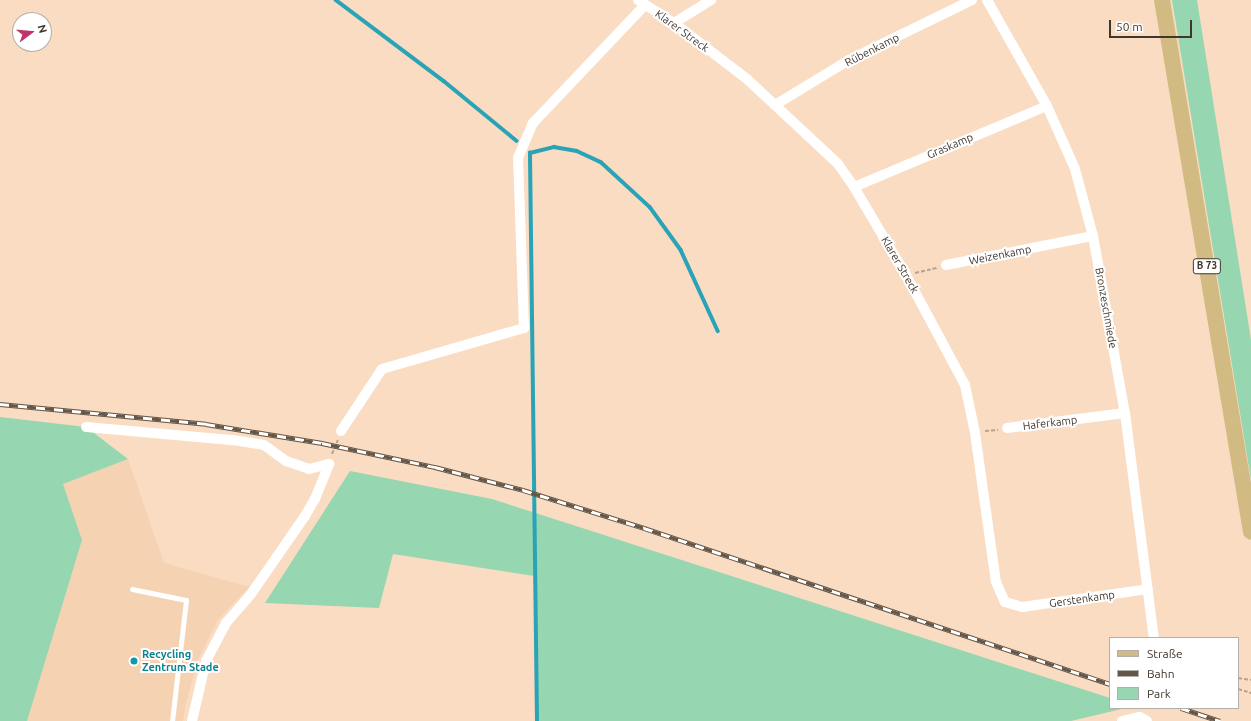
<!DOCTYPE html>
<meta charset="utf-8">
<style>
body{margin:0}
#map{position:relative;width:1251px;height:721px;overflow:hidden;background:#f9dcc2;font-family:Ubuntu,sans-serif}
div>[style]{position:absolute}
.built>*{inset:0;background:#f5d2b2}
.green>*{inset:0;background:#96d6b1}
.stream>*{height:3.5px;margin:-1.75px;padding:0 1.75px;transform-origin:1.75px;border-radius:1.75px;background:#2aa3b7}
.path>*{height:2px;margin-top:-1px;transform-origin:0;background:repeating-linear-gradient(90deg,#b9a28d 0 4px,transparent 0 6px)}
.service>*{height:5px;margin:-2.5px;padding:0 2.5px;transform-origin:2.5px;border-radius:2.5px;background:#fff}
.minor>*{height:10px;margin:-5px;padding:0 5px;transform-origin:5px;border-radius:5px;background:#fff}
.primary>*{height:16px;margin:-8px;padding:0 8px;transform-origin:8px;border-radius:8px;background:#d1bb83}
.rail>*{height:4.5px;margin-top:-2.25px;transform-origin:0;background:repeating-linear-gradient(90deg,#fff 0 9px,#645648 0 18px);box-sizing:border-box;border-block:1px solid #645648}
.dots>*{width:11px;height:11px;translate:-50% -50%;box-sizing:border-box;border:2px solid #fff;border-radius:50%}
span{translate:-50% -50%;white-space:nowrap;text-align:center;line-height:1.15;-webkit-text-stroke:4px #fff;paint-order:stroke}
.shield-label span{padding:1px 3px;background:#fff;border:1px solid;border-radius:3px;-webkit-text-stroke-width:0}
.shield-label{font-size:10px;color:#41362b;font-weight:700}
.street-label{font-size:11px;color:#41362b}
.culture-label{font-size:11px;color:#0d838f;font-weight:700}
.left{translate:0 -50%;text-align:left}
.legend{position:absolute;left:1109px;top:637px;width:130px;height:72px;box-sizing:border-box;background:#fff;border:1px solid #b3afaa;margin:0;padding:5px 7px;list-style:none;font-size:12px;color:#41362b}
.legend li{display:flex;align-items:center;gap:8px;height:20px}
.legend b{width:20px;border:1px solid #b3afaa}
.north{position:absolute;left:12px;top:12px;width:40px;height:40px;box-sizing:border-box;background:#fff;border:1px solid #b3afaa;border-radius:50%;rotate:74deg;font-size:11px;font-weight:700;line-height:16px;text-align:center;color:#41362b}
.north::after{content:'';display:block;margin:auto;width:14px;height:18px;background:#bf346b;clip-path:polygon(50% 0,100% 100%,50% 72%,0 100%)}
.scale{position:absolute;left:1109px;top:20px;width:83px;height:18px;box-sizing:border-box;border:2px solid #41362b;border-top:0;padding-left:5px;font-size:12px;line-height:14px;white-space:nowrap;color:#41362b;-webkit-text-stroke:3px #fff;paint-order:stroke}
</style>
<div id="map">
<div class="built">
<div style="clip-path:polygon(128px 459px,164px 563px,249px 587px,218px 620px,198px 660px,186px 703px,183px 721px,27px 721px,82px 540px,63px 484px)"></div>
</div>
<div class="green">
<div style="clip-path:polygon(1172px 0,1197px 0,1251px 340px,1251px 480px)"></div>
<div style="clip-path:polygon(0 417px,86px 427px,128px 459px,63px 484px,82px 540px,27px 721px,0 721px)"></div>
<div style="clip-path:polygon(350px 471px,492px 499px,1110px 698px,1110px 708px,1126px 708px,1071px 721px,537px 721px,534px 576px,393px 554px,379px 608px,265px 603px)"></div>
</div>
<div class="stream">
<div style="left:336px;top:0;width:135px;rotate:36.9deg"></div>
<div style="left:444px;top:81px;width:94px;rotate:39.4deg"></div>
<div style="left:537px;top:721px;width:568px;rotate:-90.71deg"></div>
<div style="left:530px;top:153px;width:25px;rotate:-14deg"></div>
<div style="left:554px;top:147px;width:23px;rotate:10deg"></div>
<div style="left:577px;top:151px;width:26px;rotate:25deg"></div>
<div style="left:601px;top:162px;width:67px;rotate:42.6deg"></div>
<div style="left:650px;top:207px;width:53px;rotate:54.2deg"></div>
<div style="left:681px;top:250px;width:89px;rotate:65.4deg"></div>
</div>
<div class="path">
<div style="left:915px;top:273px;width:23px;rotate:-13deg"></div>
<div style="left:985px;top:431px;width:13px;rotate:-4deg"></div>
<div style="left:332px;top:454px;width:15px;rotate:-67deg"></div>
<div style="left:1238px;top:678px;width:13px;rotate:9deg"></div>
<div style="left:1238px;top:689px;width:14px;rotate:17deg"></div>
</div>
<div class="service">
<div style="left:132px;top:589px;width:55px;rotate:11.5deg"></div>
<div style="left:186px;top:600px;width:122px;rotate:96.6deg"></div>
</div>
<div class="minor">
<div style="left:638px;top:0;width:43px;rotate:32.6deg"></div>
<div style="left:674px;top:23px;width:92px;rotate:37.5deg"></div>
<div style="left:747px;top:79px;width:125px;rotate:43deg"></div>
<div style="left:838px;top:164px;width:28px;rotate:55deg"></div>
<div style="left:854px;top:187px;width:102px;rotate:59.4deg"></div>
<div style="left:906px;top:275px;width:125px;rotate:61.8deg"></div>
<div style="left:965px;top:385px;width:49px;rotate:78.2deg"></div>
<div style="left:975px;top:433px;width:150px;rotate:82deg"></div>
<div style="left:996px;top:582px;width:22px;rotate:66deg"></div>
<div style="left:1005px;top:602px;width:18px;rotate:16deg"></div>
<div style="left:1022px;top:607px;width:127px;rotate:-8.1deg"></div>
<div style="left:987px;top:0;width:122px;rotate:60.5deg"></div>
<div style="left:1047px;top:106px;width:69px;rotate:66deg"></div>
<div style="left:1075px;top:169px;width:69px;rotate:75deg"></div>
<div style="left:1093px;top:236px;width:180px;rotate:79.8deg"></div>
<div style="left:1125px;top:413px;width:227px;rotate:82.7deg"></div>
<div style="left:674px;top:23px;width:44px;rotate:-31.9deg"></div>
<div style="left:775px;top:105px;width:87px;rotate:-31.3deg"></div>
<div style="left:849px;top:60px;width:137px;rotate:-26deg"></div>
<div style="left:854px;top:187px;width:209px;rotate:-22.8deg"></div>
<div style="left:946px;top:265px;width:150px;rotate:-11.2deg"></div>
<div style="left:86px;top:427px;width:148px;rotate:5.1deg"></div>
<div style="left:233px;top:440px;width:31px;rotate:9deg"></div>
<div style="left:264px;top:445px;width:27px;rotate:36deg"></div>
<div style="left:286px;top:461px;width:24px;rotate:19deg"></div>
<div style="left:309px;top:469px;width:21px;rotate:-14deg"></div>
<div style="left:1007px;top:428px;width:119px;rotate:-7.2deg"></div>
<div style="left:341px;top:431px;width:74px;rotate:-56.5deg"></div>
<div style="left:382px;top:369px;width:148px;rotate:-16.1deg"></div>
<div style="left:524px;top:328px;width:170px;rotate:-92deg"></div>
<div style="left:518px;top:158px;width:38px;rotate:-67deg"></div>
<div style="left:533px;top:123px;width:163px;rotate:-46.5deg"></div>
<div style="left:192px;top:721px;width:62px;rotate:-76.9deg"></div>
<div style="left:206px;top:661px;width:43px;rotate:-62.2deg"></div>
<div style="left:226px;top:623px;width:38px;rotate:-49deg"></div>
<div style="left:251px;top:594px;width:95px;rotate:-55.3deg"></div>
<div style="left:305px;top:516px;width:20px;rotate:-60deg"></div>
<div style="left:315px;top:499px;width:38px;rotate:-68deg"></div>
<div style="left:1122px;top:721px;width:18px;rotate:-13deg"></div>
<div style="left:1140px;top:717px;width:8px;rotate:30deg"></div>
</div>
<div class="primary">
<div style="left:1162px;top:0;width:539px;rotate:80.5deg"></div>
</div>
<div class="rail">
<div style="left:0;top:404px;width:207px;rotate:5.5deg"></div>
<div style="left:206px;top:424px;width:118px;rotate:9.3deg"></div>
<div style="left:322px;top:443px;width:116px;rotate:12deg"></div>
<div style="left:435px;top:467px;width:91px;rotate:14.6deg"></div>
<div style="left:523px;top:490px;width:127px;rotate:17.4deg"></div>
<div style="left:644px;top:528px;width:491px;rotate:18.5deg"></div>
<div style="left:1181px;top:708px;width:41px;rotate:18.4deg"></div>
</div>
<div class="dots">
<div style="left:134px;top:661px;background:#0f9aa8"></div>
</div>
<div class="shield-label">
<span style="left:1207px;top:266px">B 73</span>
</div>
<div class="street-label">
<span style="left:682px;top:31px;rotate:36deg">Klarer Streck</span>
<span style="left:872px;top:50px;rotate:-27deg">Rübenkamp</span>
<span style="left:950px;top:146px;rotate:-23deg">Graskamp</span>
<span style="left:1000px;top:255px;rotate:-11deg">Weizenkamp</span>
<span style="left:900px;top:265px;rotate:60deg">Klarer Streck</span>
<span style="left:1106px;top:308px;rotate:80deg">Bronzeschmiede</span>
<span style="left:1050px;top:423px;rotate:-7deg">Haferkamp</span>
<span style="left:1082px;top:599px;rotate:-8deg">Gerstenkamp</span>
</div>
<div class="culture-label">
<span class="left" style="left:142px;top:661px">Recycling<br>Zentrum Stade</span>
</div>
<ul class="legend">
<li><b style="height:5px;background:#d1bb83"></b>Straße</li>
<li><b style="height:5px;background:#645648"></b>Bahn</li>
<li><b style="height:11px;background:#96d6b1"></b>Park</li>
</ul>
<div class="north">N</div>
<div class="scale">50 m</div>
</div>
